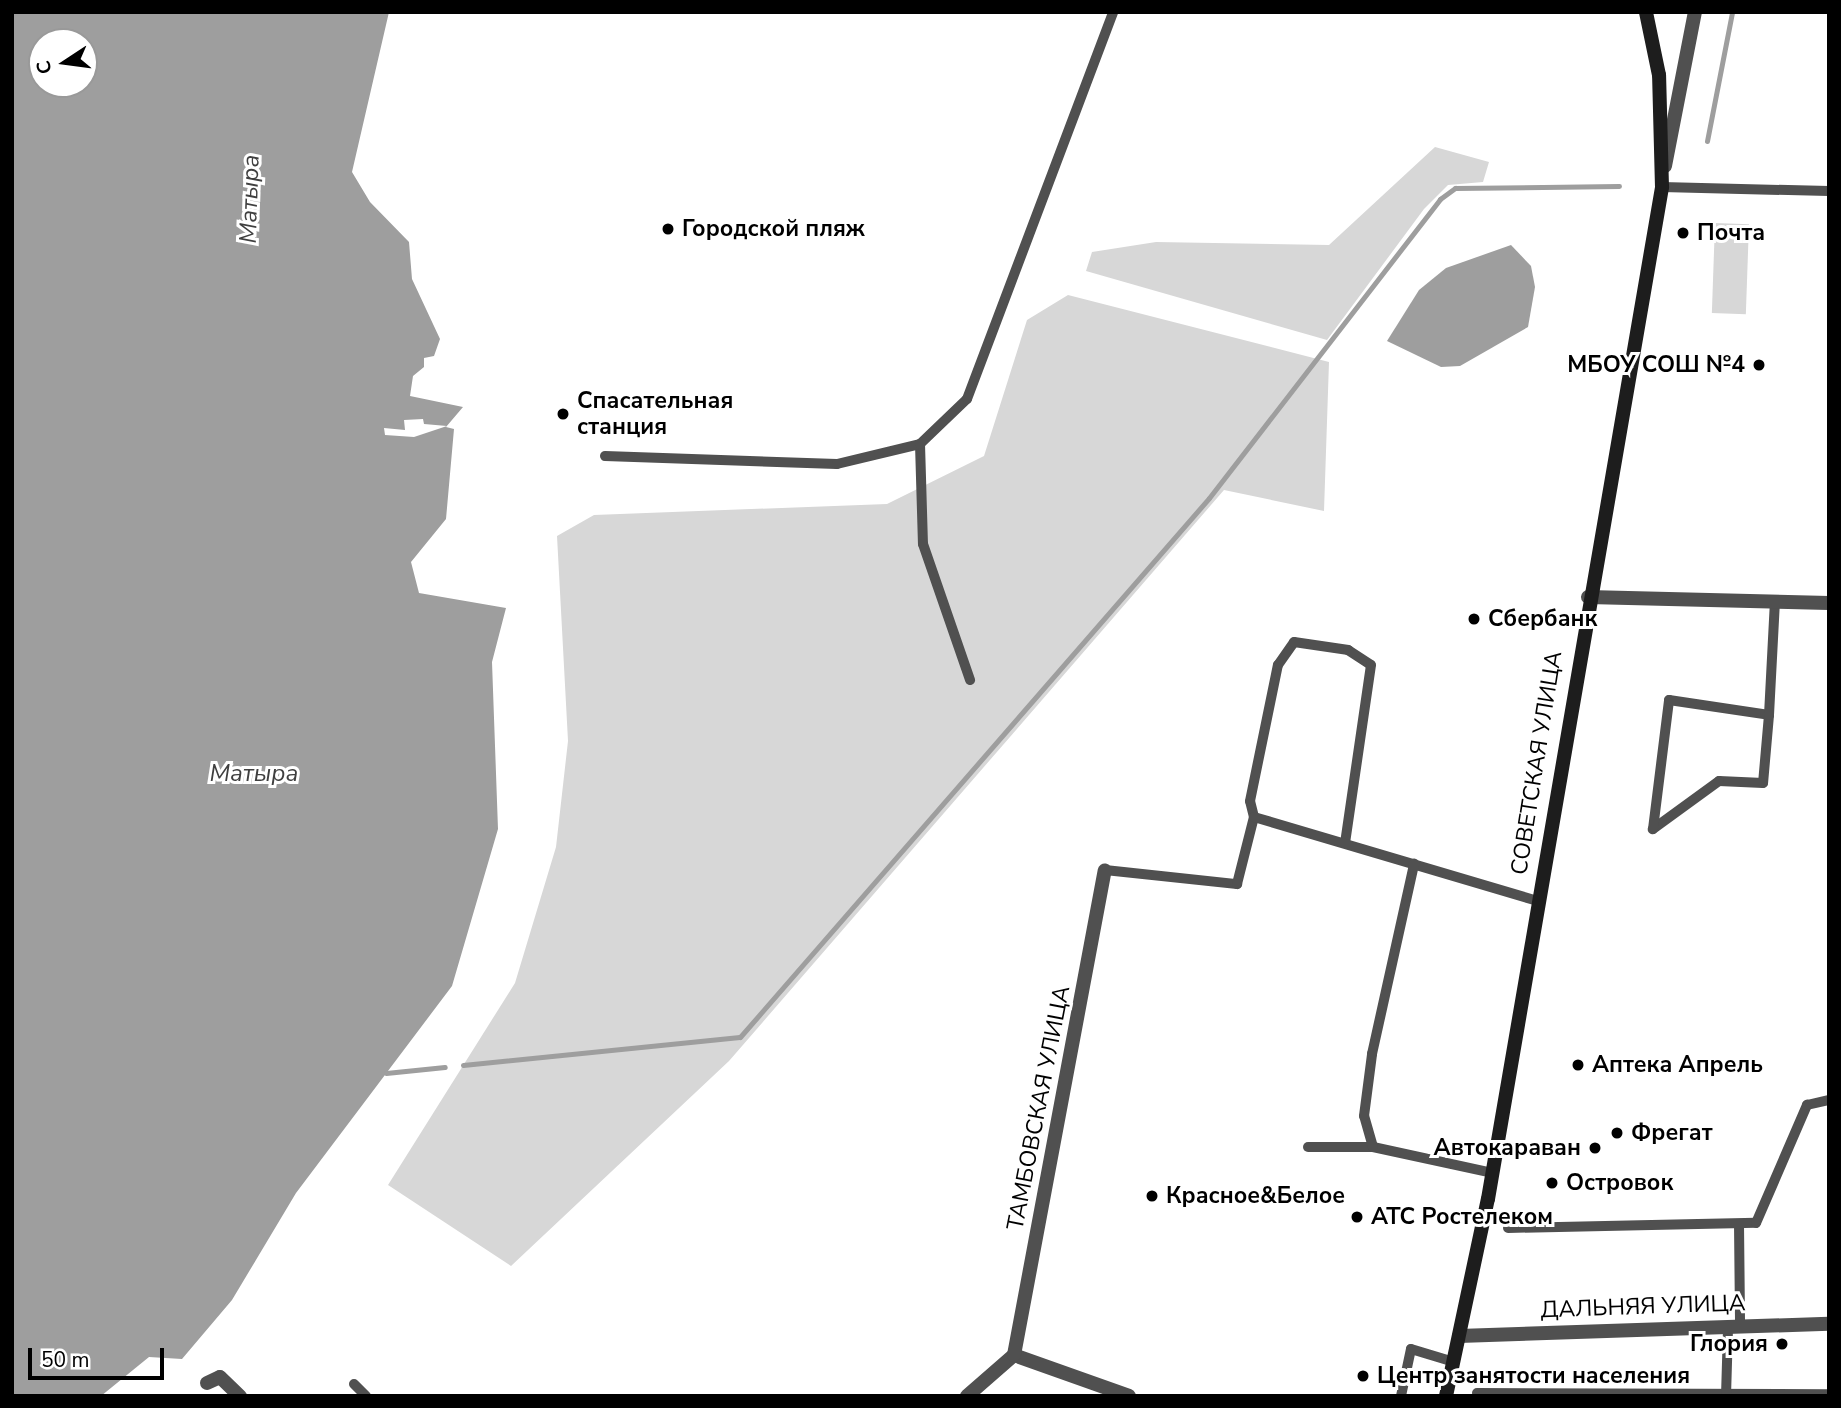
<!DOCTYPE html>
<meta charset="utf-8">
<style>
body{margin:0}
#map{position:relative;width:1841px;height:1408px;overflow:hidden;background:#fff;font-family:"Nunito Sans",sans-serif}
div>[style]{position:absolute}
.green>*{inset:0;background:#d7d7d7;transform-origin:0 0}
.water>*{inset:0;background:#9e9e9e}
.pier>*{inset:0;background:#fff}
.stream>*{height:5px;margin:-2.5px;padding:0 2.5px;transform-origin:2.5px;border-radius:2.5px;background:#9e9e9e}
.service>*{height:10px;margin:-5px;padding:0 5px;transform-origin:5px;border-radius:5px;background:#505050}
.minor>*{height:14px;margin:-7px;padding:0 7px;transform-origin:7px;border-radius:7px;background:#505050}
.secondary>*{height:14px;margin:-7px;padding:0 7px;transform-origin:7px;border-radius:7px;background:#1d1d1d}
.dots>*{width:19px;height:19px;translate:-50% -50%;box-sizing:border-box;border:4px solid #fff;border-radius:50%}
span{translate:-50% -50%;white-space:nowrap;text-align:center;line-height:1.15;-webkit-text-stroke:6px #fff;paint-order:stroke}
.poi-label{font-size:23px;color:#000;font-weight:700}
.left{translate:0 -50%;text-align:left}
.right{translate:-100% -50%;text-align:right}
.street-label{font-size:23px;color:#000}
.water-label{font-size:24px;color:#3f3f3f;font-style:italic}
.frame{position:absolute;inset:0;border:14px solid #000;pointer-events:none}
.north{position:absolute;left:28px;top:28px;width:70px;height:70px;box-sizing:border-box;background:#fff;border:2px solid #999;border-radius:50%;rotate:257deg;font-size:19px;font-weight:700;line-height:28px;text-align:center;color:#000}
.north::after{content:'';display:block;margin:auto;width:24px;height:32px;background:#000;clip-path:polygon(50% 0,100% 100%,50% 72%,0 100%)}
.scale{position:absolute;left:28px;top:1348px;width:136px;height:32px;box-sizing:border-box;border:4px solid #000;border-top:0;padding-left:9px;font-size:21px;line-height:24px;white-space:nowrap;color:#000;-webkit-text-stroke:5px #fff;paint-order:stroke}
</style>
<div id="map">
<div class="green">
<div style="clip-path:polygon(1435px 147px,1489px 162px,1483px 182px,1448px 185px,1424px 209px,1327px 340px,1086px 271px,1092px 252px,1156px 242px,1329px 245px)"></div>
<div style="left:1715px;top:223px;width:34px;height:90px;rotate:2deg"></div>
<div style="clip-path:polygon(1068px 295px,1329px 362px,1324px 511px,1224px 490px,729px 1061px,511px 1266px,388px 1185px,515px 983px,556px 847px,568px 741px,557px 536px,594px 515px,887px 504px,984px 456px,1027px 320px)"></div>
</div>
<div class="water">
<div style="clip-path:polygon(evenodd,12px 12px,389px 12px,352px 172px,370px 202px,409px 242px,412px 279px,440px 339px,434px 356px,424px 358px,424px 367px,413px 376px,410px 396px,463px 407px,446px 427px,454px 429px,446px 519px,411px 562px,419px 593px,506px 608px,492px 662px,498px 829px,452px 986px,296px 1193px,232px 1300px,182px 1359px,149px 1357px,101px 1396px,12px 1396px,12px 12px,42px 42px,84px 42px,84px 84px,42px 84px,42px 42px)"></div>
<div style="clip-path:polygon(1511px 245px,1531px 266px,1535px 287px,1528px 327px,1460px 366px,1441px 367px,1387px 341px,1419px 290px,1446px 268px)"></div>
</div>
<div class="pier">
<div style="clip-path:polygon(423px 419px,424px 424px,447px 426px,414px 437px,385px 435px,384px 428px,405px 430px,404px 420px)"></div>
</div>
<div class="stream">
<div style="left:1707px;top:141px;width:131px;rotate:-79deg"></div>
<div style="left:463px;top:1065px;width:278px;rotate:-5.8deg"></div>
<div style="left:740px;top:1037px;width:714px;rotate:-48.97deg"></div>
<div style="left:1209px;top:498px;width:378px;rotate:-52.3deg"></div>
<div style="left:1440px;top:199px;width:19px;rotate:-36deg"></div>
<div style="left:1455px;top:188px;width:164px;rotate:-0.7deg"></div>
<div style="left:386px;top:1073px;width:59px;rotate:-5.8deg"></div>
</div>
<div class="service">
<div style="left:1662px;top:187px;width:167px;rotate:1.4deg"></div>
<div style="left:920px;top:444px;width:100px;rotate:88.3deg"></div>
<div style="left:923px;top:544px;width:144px;rotate:70.9deg"></div>
<div style="left:605px;top:456px;width:232px;rotate:2deg"></div>
<div style="left:837px;top:464px;width:85px;rotate:-13.5deg"></div>
<div style="left:920px;top:444px;width:65px;rotate:-43.8deg"></div>
<div style="left:967px;top:399px;width:414px;rotate:-69.3deg"></div>
<div style="left:1769px;top:715px;width:68px;rotate:95deg"></div>
<div style="left:1763px;top:783px;width:44px;rotate:-177.4deg"></div>
<div style="left:1719px;top:781px;width:82px;rotate:144deg"></div>
<div style="left:1653px;top:829px;width:130px;rotate:-82.9deg"></div>
<div style="left:1669px;top:700px;width:101px;rotate:8.5deg"></div>
<div style="left:1769px;top:715px;width:113px;rotate:-87deg"></div>
<div style="left:1254px;top:817px;width:16px;rotate:-104deg"></div>
<div style="left:1250px;top:801px;width:139px;rotate:-78.4deg"></div>
<div style="left:1278px;top:665px;width:28px;rotate:-55deg"></div>
<div style="left:1294px;top:642px;width:55px;rotate:8.4deg"></div>
<div style="left:1348px;top:650px;width:27px;rotate:33deg"></div>
<div style="left:1371px;top:665px;width:180px;rotate:98.3deg"></div>
<div style="left:1105px;top:870px;width:133px;rotate:6.1deg"></div>
<div style="left:1237px;top:884px;width:69px;rotate:-75.8deg"></div>
<div style="left:1254px;top:817px;width:295px;rotate:16.5deg"></div>
<div style="left:1308px;top:1147px;width:65px"></div>
<div style="left:1373px;top:1147px;width:122px;rotate:12.3deg"></div>
<div style="left:1373px;top:1147px;width:32px;rotate:-106deg"></div>
<div style="left:1364px;top:1116px;width:63px;rotate:-82.6deg"></div>
<div style="left:1372px;top:1054px;width:195px;rotate:-77.5deg"></div>
<div style="left:1739px;top:1224px;width:102px;rotate:89.4deg"></div>
<div style="left:1508px;top:1228px;width:248px;rotate:-1.2deg"></div>
<div style="left:1756px;top:1223px;width:129px;rotate:-66.6deg"></div>
<div style="left:1807px;top:1105px;width:23px;rotate:-13deg"></div>
<div style="left:354px;top:1384px;width:17px;rotate:45deg"></div>
<div style="left:1477px;top:1393px;width:352px;rotate:0.2deg"></div>
<div style="left:1401px;top:1396px;width:48px;rotate:-78deg"></div>
<div style="left:1411px;top:1349px;width:45px;rotate:16.8deg"></div>
<div style="left:1726px;top:1396px;width:69px;rotate:-88.3deg"></div>
</div>
<div class="minor">
<div style="left:1665px;top:166px;width:157px;rotate:-79deg"></div>
<div style="left:1588px;top:597px;width:241px;rotate:1.4deg"></div>
<div style="left:1459px;top:1336px;width:370px;rotate:-1.9deg"></div>
<div style="left:1014px;top:1355px;width:122px;rotate:19.6deg"></div>
<div style="left:207px;top:1383px;width:14px;rotate:-25deg"></div>
<div style="left:220px;top:1377px;width:28px;rotate:44deg"></div>
<div style="left:967px;top:1396px;width:62px;rotate:-41.1deg"></div>
<div style="left:1014px;top:1355px;width:493px;rotate:-79.4deg"></div>
</div>
<div class="secondary">
<div style="left:1446px;top:1396px;width:201px;rotate:-78deg"></div>
<div style="left:1488px;top:1199px;width:1027px;rotate:-80.24deg"></div>
<div style="left:1662px;top:187px;width:112px;rotate:-91.5deg"></div>
<div style="left:1659px;top:75px;width:64px;rotate:-101.7deg"></div>
</div>
<div class="dots">
<div style="left:668px;top:229px;background:#000"></div>
<div style="left:1683px;top:233px;background:#000"></div>
<div style="left:1759px;top:365px;background:#000"></div>
<div style="left:563px;top:414px;background:#000"></div>
<div style="left:1474px;top:619px;background:#000"></div>
<div style="left:1578px;top:1065px;background:#000"></div>
<div style="left:1617px;top:1133px;background:#000"></div>
<div style="left:1595px;top:1148px;background:#000"></div>
<div style="left:1552px;top:1183px;background:#000"></div>
<div style="left:1152px;top:1196px;background:#000"></div>
<div style="left:1357px;top:1217px;background:#000"></div>
<div style="left:1782px;top:1344px;background:#000"></div>
<div style="left:1363px;top:1376px;background:#000"></div>
</div>
<div class="poi-label">
<span class="left" style="left:682px;top:229px">Городской пляж</span>
<span class="left" style="left:1697px;top:233px">Почта</span>
<span class="right" style="left:1745px;top:365px">МБОУ СОШ №4</span>
<span class="left" style="left:577px;top:414px">Спасательная<br>станция</span>
<span class="left" style="left:1488px;top:619px">Сбербанк</span>
<span class="left" style="left:1592px;top:1065px">Аптека Апрель</span>
<span class="left" style="left:1631px;top:1133px">Фрегат</span>
<span class="right" style="left:1581px;top:1148px">Автокараван</span>
<span class="left" style="left:1566px;top:1183px">Островок</span>
<span class="left" style="left:1166px;top:1196px">Красное&amp;Белое</span>
<span class="left" style="left:1371px;top:1217px">АТС Ростелеком</span>
<span class="right" style="left:1768px;top:1344px">Глория</span>
<span class="left" style="left:1377px;top:1376px">Центр занятости населения</span>
</div>
<div class="street-label">
<span style="left:1537px;top:763px;rotate:-81deg">СОВЕТСКАЯ УЛИЦА</span>
<span style="left:1039px;top:1108px;rotate:-79deg">ТАМБОВСКАЯ УЛИЦА</span>
<span style="left:1643px;top:1307px;rotate:-2deg">ДАЛЬНЯЯ УЛИЦА</span>
</div>
<div class="water-label">
<span style="left:250px;top:199px;rotate:-88deg">Матыра</span>
<span style="left:254px;top:774px">Матыра</span>
</div>
<div class="frame"></div>
<div class="north">С</div>
<div class="scale">50 m</div>
</div>
